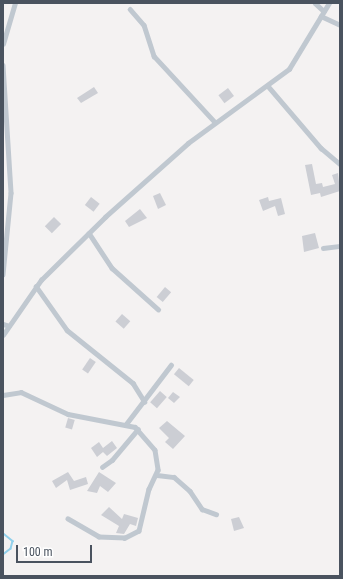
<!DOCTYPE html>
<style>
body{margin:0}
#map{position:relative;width:343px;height:579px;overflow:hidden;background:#f4f2f2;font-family:"Roboto Condensed",sans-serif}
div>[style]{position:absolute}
.stream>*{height:1.5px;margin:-0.75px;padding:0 0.75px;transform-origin:0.75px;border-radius:0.75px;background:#91d0eb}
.building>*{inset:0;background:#ccced4;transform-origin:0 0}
.street>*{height:4.5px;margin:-2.25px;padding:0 2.25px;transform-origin:2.25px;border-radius:2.25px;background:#c0c8d0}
span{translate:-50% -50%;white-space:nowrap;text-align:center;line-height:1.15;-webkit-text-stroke:3px #fff;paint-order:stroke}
.frame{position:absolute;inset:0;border:4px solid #4a535f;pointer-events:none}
.scale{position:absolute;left:16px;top:545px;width:76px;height:18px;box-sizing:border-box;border:2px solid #4a535f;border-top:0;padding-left:5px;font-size:12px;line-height:14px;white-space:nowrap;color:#4a535f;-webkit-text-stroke:3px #fff;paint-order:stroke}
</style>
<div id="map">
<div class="stream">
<div style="left:3px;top:533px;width:13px;rotate:39deg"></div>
<div style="left:13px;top:541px;width:8px;rotate:104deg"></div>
<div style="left:11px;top:549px;width:10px;rotate:143deg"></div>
</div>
<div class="building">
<div style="clip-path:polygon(94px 87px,98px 93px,81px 103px,77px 98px)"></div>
<div style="left:228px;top:88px;width:10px;height:12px;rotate:53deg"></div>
<div style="clip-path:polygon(312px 164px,316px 184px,322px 183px,323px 187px,335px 184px,332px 175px,338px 173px,340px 191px,321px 197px,320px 193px,311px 195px,305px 165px)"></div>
<div style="clip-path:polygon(160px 193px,166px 205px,158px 209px,153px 196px)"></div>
<div style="left:91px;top:197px;width:11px;height:10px;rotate:38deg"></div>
<div style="clip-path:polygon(268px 197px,269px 201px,281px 198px,285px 214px,278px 216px,275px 206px,263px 211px,259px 200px)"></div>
<div style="clip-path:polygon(140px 209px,147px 218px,129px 227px,125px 221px)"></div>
<div style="left:54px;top:217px;width:10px;height:13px;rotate:45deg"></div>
<div style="clip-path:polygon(315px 233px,319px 248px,304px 252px,302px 236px)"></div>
<div style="left:165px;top:287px;width:8px;height:13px;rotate:40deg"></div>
<div style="left:122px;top:314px;width:11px;height:10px;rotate:41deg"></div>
<div style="left:90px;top:358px;width:7px;height:14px;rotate:34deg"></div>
<div style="left:179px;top:368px;width:19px;height:8px;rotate:39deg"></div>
<div style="left:160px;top:391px;width:9px;height:15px;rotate:41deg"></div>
<div style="clip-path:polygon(173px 392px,180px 397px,174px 403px,168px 398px)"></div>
<div style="left:68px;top:418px;width:7px;height:10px;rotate:16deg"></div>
<div style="clip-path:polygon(167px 421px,185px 436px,173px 449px,165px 442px,169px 438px,159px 428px)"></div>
<div style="clip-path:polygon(112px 441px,117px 448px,107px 456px,103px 452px,97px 457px,91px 448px,99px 442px,103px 448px)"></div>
<div style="clip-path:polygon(68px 472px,74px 481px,86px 477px,88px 484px,70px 490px,67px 480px,56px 488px,52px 481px)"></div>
<div style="clip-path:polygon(99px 472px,116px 483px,108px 492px,100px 486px,97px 493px,87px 491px)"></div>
<div style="clip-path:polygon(109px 507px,122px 519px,124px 514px,138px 518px,136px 526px,130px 524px,124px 534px,116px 533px,119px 526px,101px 515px)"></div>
<div style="clip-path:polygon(239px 517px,244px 528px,234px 531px,231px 519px)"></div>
</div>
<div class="street">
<div style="left:315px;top:3px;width:12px;rotate:42deg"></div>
<div style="left:130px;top:9px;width:21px;rotate:49deg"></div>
<div style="left:144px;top:25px;width:33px;rotate:72deg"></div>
<div style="left:154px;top:56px;width:90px;rotate:47.3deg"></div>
<div style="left:321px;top:16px;width:21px;rotate:25deg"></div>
<div style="left:3px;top:44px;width:43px;rotate:-73.7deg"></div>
<div style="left:3px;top:65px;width:128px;rotate:86.4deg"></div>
<div style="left:11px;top:193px;width:82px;rotate:95.6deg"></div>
<div style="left:268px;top:86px;width:82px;rotate:49.5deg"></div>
<div style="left:321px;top:148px;width:25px;rotate:40deg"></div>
<div style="left:89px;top:233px;width:42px;rotate:56.7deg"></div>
<div style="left:112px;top:268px;width:62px;rotate:41.7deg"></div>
<div style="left:323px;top:248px;width:17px;rotate:-7deg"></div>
<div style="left:36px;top:286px;width:54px;rotate:54.8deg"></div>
<div style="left:67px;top:330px;width:85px;rotate:38.8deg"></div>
<div style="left:133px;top:383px;width:22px;rotate:58deg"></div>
<div style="left:3px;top:324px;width:6px;rotate:18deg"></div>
<div style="left:3px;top:335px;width:67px;rotate:-55.4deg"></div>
<div style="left:41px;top:280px;width:90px;rotate:-44.5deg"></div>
<div style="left:105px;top:217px;width:111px;rotate:-41.7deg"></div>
<div style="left:188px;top:143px;width:125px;rotate:-36.2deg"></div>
<div style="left:289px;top:69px;width:77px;rotate:-58.8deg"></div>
<div style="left:3px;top:395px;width:18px;rotate:-9deg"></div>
<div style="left:21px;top:392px;width:52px;rotate:25.1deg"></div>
<div style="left:68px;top:414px;width:68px;rotate:11deg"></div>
<div style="left:135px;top:427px;width:30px;rotate:49deg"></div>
<div style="left:155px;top:450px;width:20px;rotate:81deg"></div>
<div style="left:158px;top:470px;width:21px;rotate:115deg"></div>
<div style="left:149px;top:489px;width:43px;rotate:103.4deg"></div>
<div style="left:139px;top:531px;width:16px;rotate:153deg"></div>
<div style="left:125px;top:538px;width:26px;rotate:-178deg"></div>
<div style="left:99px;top:537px;width:36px;rotate:-150deg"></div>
<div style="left:126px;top:424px;width:74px;rotate:-52.7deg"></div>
<div style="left:102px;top:467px;width:12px;rotate:-35deg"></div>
<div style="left:112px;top:460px;width:40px;rotate:-50deg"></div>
<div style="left:157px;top:475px;width:17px;rotate:7deg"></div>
<div style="left:174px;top:477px;width:21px;rotate:41deg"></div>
<div style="left:190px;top:491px;width:22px;rotate:56deg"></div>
<div style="left:202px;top:509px;width:15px;rotate:20deg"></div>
</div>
<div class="frame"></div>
<div class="scale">100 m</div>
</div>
